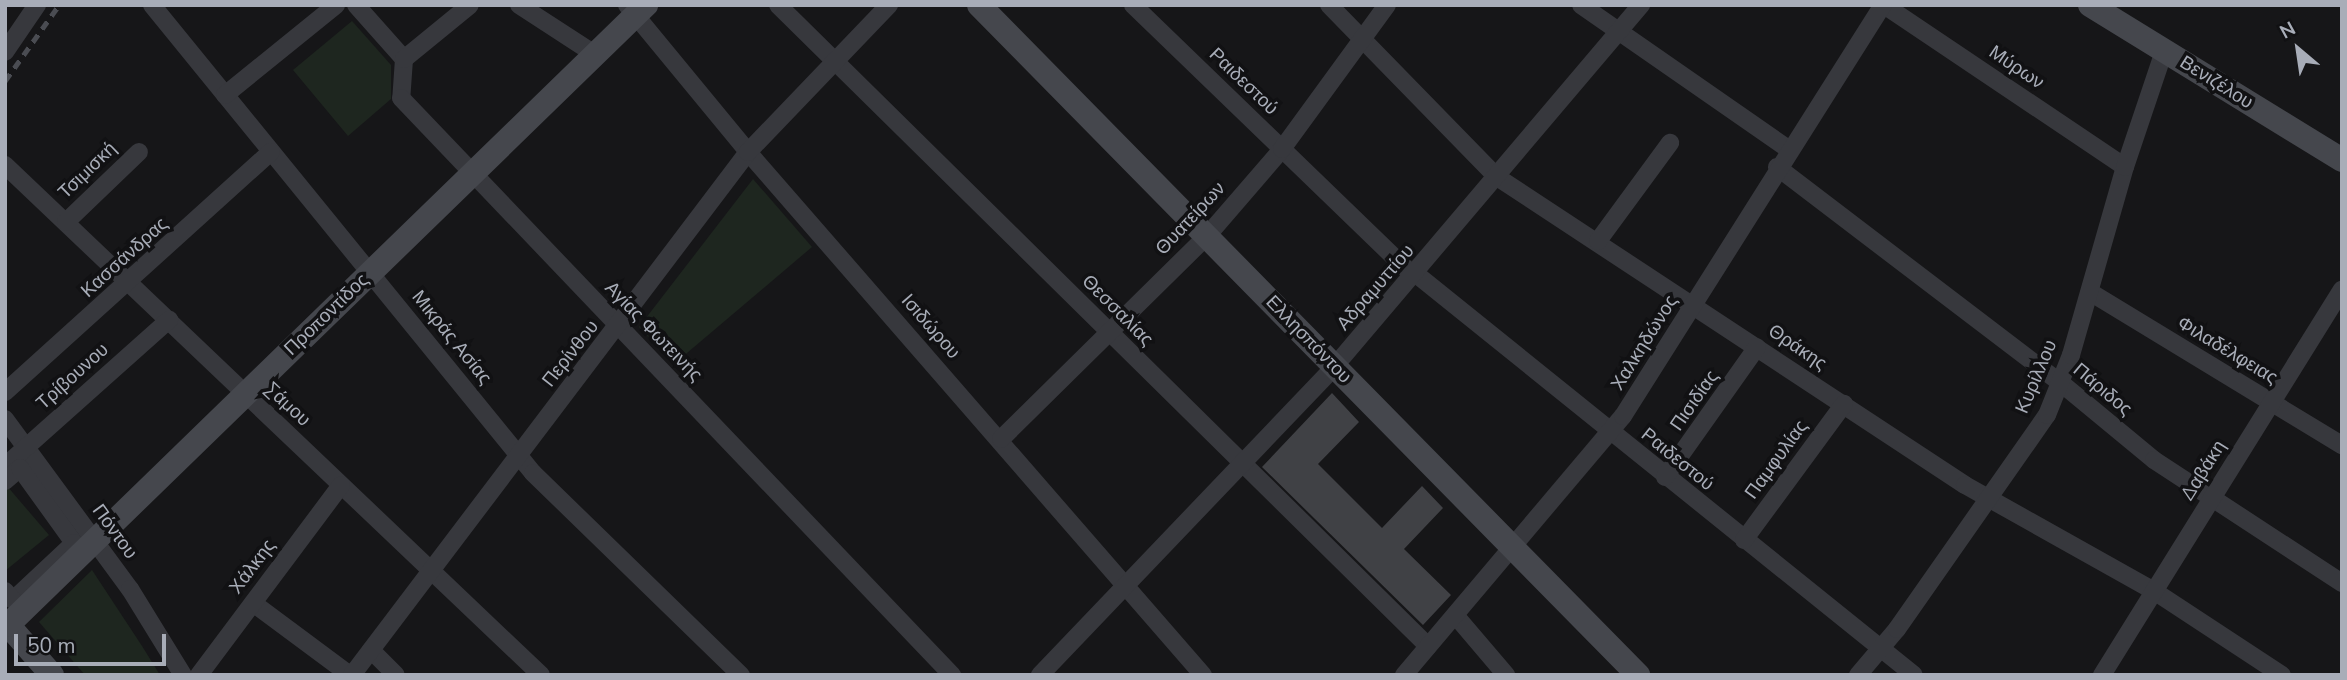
<!DOCTYPE html>
<meta charset="utf-8">
<style>
body{margin:0}
#map{position:relative;width:2347px;height:680px;overflow:hidden;background:#161618;font-family:"Nunito Sans",sans-serif}
div>[style]{position:absolute}
.green>*{inset:0;background:#1e261f}
.building>*{inset:0;background:#404145}
.street>*{height:18px;margin:-9px;padding:0 9px;transform-origin:9px;border-radius:9px;background:#37383d}
.secondary>*{height:24px;margin:-12px;padding:0 12px;transform-origin:12px;border-radius:12px;background:#45474d}
.rail>*{height:5px;margin-top:-2.5px;transform-origin:0;background:repeating-linear-gradient(90deg,#4a4c52 0 9px,transparent 0 16px)}
span{translate:-50% -50%;white-space:nowrap;text-align:center;line-height:1.15;-webkit-text-stroke:7px #111113;paint-order:stroke}
.street-label{font-size:19px;color:#a8adb8}
.frame{position:absolute;inset:0;border:7px solid #a8adb8;pointer-events:none}
.north{position:absolute;left:2263px;top:14px;width:70px;height:70px;-webkit-text-stroke:5px #111113;paint-order:stroke;rotate:331deg;font-size:19px;font-weight:700;line-height:28px;text-align:center;color:#a8adb8}
.north::after{content:'';display:block;margin:auto;width:24px;height:32px;background:#a8adb8;clip-path:polygon(50% 0,100% 100%,50% 72%,0 100%)}
.scale{position:absolute;left:14px;top:634px;width:152px;height:32px;box-sizing:border-box;border:4px solid #a8adb8;border-top:0;padding-left:9px;font-size:21px;line-height:24px;white-space:nowrap;color:#a8adb8;-webkit-text-stroke:5px #111113;paint-order:stroke}
</style>
<div id="map">
<div class="green">
<div style="clip-path:polygon(352px 21px,391px 65px,391px 99px,348px 136px,293px 70px)"></div>
<div style="clip-path:polygon(753px 179px,812px 247px,674px 364px,639px 327px)"></div>
<div style="clip-path:polygon(7px 486px,49px 535px,5px 571px,5px 487px)"></div>
<div style="clip-path:polygon(92px 570px,142px 646px,160px 675px,85px 675px,39px 622px)"></div>
</div>
<div class="building">
<div style="clip-path:polygon(1332px 393px,1359px 422px,1318px 464px,1382px 528px,1422px 486px,1443px 508px,1404px 549px,1451px 595px,1423px 625px,1262px 467px)"></div>
</div>
<div class="street">
<div style="left:152px;top:5px;width:603px;rotate:50.85deg"></div>
<div style="left:533px;top:473px;width:290px;rotate:44.2deg"></div>
<div style="left:356px;top:5px;width:72px;rotate:48.4deg"></div>
<div style="left:404px;top:59px;width:39px;rotate:94deg"></div>
<div style="left:401px;top:98px;width:798px;rotate:46.32deg"></div>
<div style="left:519px;top:5px;width:92px;rotate:33deg"></div>
<div style="left:627px;top:5px;width:190px;rotate:50.5deg"></div>
<div style="left:748px;top:152px;width:693px;rotate:48.98deg"></div>
<div style="left:778px;top:5px;width:913px;rotate:44.6deg"></div>
<div style="left:1133px;top:5px;width:390px;rotate:44deg"></div>
<div style="left:1329px;top:5px;width:240px;rotate:45.7deg"></div>
<div style="left:1497px;top:177px;width:560px;rotate:33.35deg"></div>
<div style="left:1965px;top:485px;width:217px;rotate:29.3deg"></div>
<div style="left:2154px;top:591px;width:153px;rotate:33.3deg"></div>
<div style="left:1581px;top:5px;width:254px;rotate:34.8deg"></div>
<div style="left:1884px;top:5px;width:290px;rotate:33.9deg"></div>
<div style="left:5px;top:52px;width:57px;rotate:-55.8deg"></div>
<div style="left:404px;top:59px;width:85px;rotate:-39.3deg"></div>
<div style="left:225px;top:95px;width:143px;rotate:-39deg"></div>
<div style="left:5px;top:165px;width:740px;rotate:43.58deg"></div>
<div style="left:1777px;top:167px;width:357px;rotate:37.3deg"></div>
<div style="left:2061px;top:383px;width:121px;rotate:39.6deg"></div>
<div style="left:2154px;top:460px;width:225px;rotate:33.2deg"></div>
<div style="left:66px;top:222px;width:101px;rotate:-43.8deg"></div>
<div style="left:1598px;top:241px;width:122px;rotate:-53.7deg"></div>
<div style="left:1416px;top:274px;width:639px;rotate:38.84deg"></div>
<div style="left:2090px;top:292px;width:295px;rotate:31.3deg"></div>
<div style="left:5px;top:392px;width:358px;rotate:-42.1deg"></div>
<div style="left:5px;top:419px;width:211px;rotate:53.7deg"></div>
<div style="left:130px;top:589px;width:101px;rotate:58.4deg"></div>
<div style="left:1001px;top:439px;width:289px;rotate:-44.6deg"></div>
<div style="left:1207px;top:236px;width:115px;rotate:-49.2deg"></div>
<div style="left:1282px;top:149px;width:178px;rotate:-53.9deg"></div>
<div style="left:5px;top:466px;width:220px;rotate:-41.7deg"></div>
<div style="left:1665px;top:477px;width:159px;rotate:-54.7deg"></div>
<div style="left:5px;top:481px;width:20px;rotate:-41deg"></div>
<div style="left:20px;top:468px;width:92px;rotate:54.2deg"></div>
<div style="left:74px;top:543px;width:83px;rotate:136.9deg"></div>
<div style="left:13px;top:600px;width:12px;rotate:-132deg"></div>
<div style="left:1744px;top:540px;width:169px;rotate:-53.7deg"></div>
<div style="left:253px;top:603px;width:121px;rotate:36.6deg"></div>
<div style="left:1455px;top:615px;width:79px;rotate:49.6deg"></div>
<div style="left:371px;top:650px;width:35px;rotate:45deg"></div>
<div style="left:199px;top:675px;width:237px;rotate:-53.2deg"></div>
<div style="left:352px;top:675px;width:656px;rotate:-52.87deg"></div>
<div style="left:748px;top:152px;width:204px;rotate:-46.2deg"></div>
<div style="left:1040px;top:675px;width:426px;rotate:-46.3deg"></div>
<div style="left:1334px;top:367px;width:475px;rotate:-49.7deg"></div>
<div style="left:1404px;top:675px;width:339px;rotate:-49.8deg"></div>
<div style="left:1623px;top:416px;width:486px;rotate:-57.7deg"></div>
<div style="left:1858px;top:675px;width:60px;rotate:-49.7deg"></div>
<div style="left:1897px;top:629px;width:261px;rotate:-55deg"></div>
<div style="left:2047px;top:415px;width:65px;rotate:-68.2deg"></div>
<div style="left:2071px;top:355px;width:196px;rotate:-74deg"></div>
<div style="left:2125px;top:167px;width:122px;rotate:-71.4deg"></div>
<div style="left:2102px;top:675px;width:454px;rotate:-58.1deg"></div>
</div>
<div class="secondary">
<div style="left:979px;top:5px;width:940px;rotate:45.47deg"></div>
<div style="left:2090px;top:5px;width:296px;rotate:31.6deg"></div>
<div style="left:52px;top:675px;width:67px;rotate:-131.3deg"></div>
<div style="left:8px;top:625px;width:890px;rotate:-44.18deg"></div>
</div>
<div class="rail">
<div style="left:5px;top:81px;width:93px;rotate:-54.6deg"></div>
</div>
<div class="street-label">
<span style="left:2016px;top:68px;rotate:34deg">Μύρων</span>
<span style="left:1243px;top:82px;rotate:44deg">Ραιδεστού</span>
<span style="left:2216px;top:83px;rotate:32deg">Βενιζέλου</span>
<span style="left:88px;top:171px;rotate:-44deg">Τσιμισκή</span>
<span style="left:1191px;top:219px;rotate:-47deg">Θυατείρων</span>
<span style="left:125px;top:258px;rotate:-42deg">Κασσάνδρας</span>
<span style="left:1376px;top:288px;rotate:-49deg">Αδραμυττίου</span>
<span style="left:1117px;top:311px;rotate:45deg">Θεσσαλίας</span>
<span style="left:327px;top:315px;rotate:-44deg">Προποντίδος</span>
<span style="left:930px;top:327px;rotate:49deg">Ισιδώρου</span>
<span style="left:653px;top:332px;rotate:46deg">Αγίας Φωτεινής</span>
<span style="left:451px;top:338px;rotate:51deg">Μικράς Ασίας</span>
<span style="left:1308px;top:340px;rotate:46deg">Ελλησπόντου</span>
<span style="left:1645px;top:343px;rotate:-58deg">Χαλκηδώνος</span>
<span style="left:1797px;top:348px;rotate:34deg">Θράκης</span>
<span style="left:2227px;top:351px;rotate:31deg">Φιλαδέλφειας</span>
<span style="left:571px;top:354px;rotate:-52deg">Περίνθου</span>
<span style="left:73px;top:377px;rotate:-42deg">Τρίβουνου</span>
<span style="left:2037px;top:377px;rotate:-67deg">Κυρίλλου</span>
<span style="left:2102px;top:390px;rotate:40deg">Πάριδος</span>
<span style="left:1695px;top:401px;rotate:-55deg">Πισιδίας</span>
<span style="left:287px;top:405px;rotate:43deg">Σάμου</span>
<span style="left:1677px;top:460px;rotate:39deg">Ραιδεστού</span>
<span style="left:1777px;top:460px;rotate:-54deg">Παμφυλίας</span>
<span style="left:2204px;top:471px;rotate:-58deg">Δαβάκη</span>
<span style="left:114px;top:532px;rotate:54deg">Πόντου</span>
<span style="left:253px;top:567px;rotate:-53deg">Χάλκης</span>
</div>
<div class="frame"></div>
<div class="north">N</div>
<div class="scale">50 m</div>
</div>
